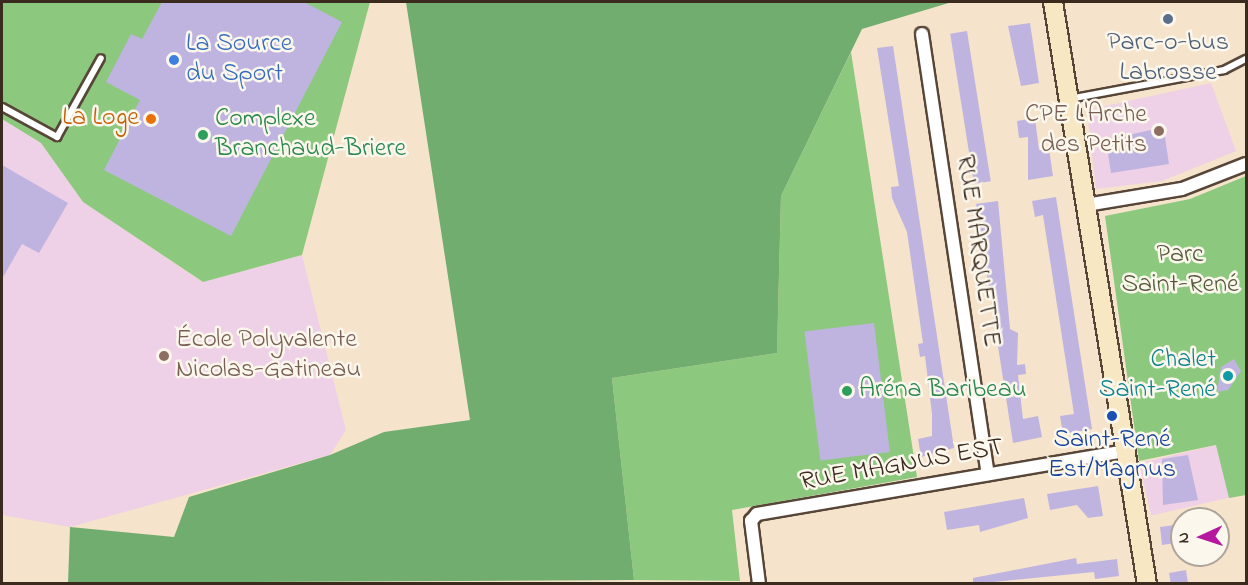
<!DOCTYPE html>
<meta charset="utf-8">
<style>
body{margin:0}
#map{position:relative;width:1248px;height:585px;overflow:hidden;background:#f6e3cb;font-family:"Indie Flower",sans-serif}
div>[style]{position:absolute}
.built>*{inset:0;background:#eed0e7;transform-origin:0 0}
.green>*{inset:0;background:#8cc97f}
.forest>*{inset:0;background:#71ad6e}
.building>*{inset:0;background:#bfb4df;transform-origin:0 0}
.roads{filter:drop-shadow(2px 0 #574638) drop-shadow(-2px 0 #574638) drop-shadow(0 2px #574638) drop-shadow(0 -2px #574638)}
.lane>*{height:6px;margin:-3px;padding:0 3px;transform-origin:3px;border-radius:3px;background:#fff}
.street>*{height:12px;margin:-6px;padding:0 6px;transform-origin:6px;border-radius:6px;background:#fff}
.secondary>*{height:18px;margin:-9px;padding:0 9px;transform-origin:9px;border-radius:9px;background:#f7e8c3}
.dots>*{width:16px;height:16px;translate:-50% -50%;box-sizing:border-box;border:3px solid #fbf7ec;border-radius:50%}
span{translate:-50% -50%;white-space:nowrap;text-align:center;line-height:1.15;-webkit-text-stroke:5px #fbf7ec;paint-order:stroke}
.service-label{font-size:26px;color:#4e5e75}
.shop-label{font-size:26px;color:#366cbe}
.left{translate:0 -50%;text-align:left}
.education-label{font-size:26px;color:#785e54}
.right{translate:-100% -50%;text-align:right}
.food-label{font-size:26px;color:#c56008}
.leisure-label{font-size:26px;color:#27864d}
.street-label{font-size:26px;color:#3b2a1e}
.park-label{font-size:26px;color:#535a3b}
.culture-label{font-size:26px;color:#0d838f}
.transit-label{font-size:26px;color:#164399}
.frame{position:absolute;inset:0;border:3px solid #3b2a1e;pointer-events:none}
.north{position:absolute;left:1170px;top:507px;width:60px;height:60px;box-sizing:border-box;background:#fbf7ec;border:2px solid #aea59a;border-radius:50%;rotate:267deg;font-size:16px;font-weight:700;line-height:24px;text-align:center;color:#3b2a1e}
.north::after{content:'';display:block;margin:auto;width:21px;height:27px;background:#b5179e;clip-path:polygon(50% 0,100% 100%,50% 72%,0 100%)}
</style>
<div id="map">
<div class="built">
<div style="clip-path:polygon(1211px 83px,1236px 151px,1162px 181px,1096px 189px,1087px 110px)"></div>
<div style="clip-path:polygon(2px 119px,41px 143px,83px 202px,202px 282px,302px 255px,346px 430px,330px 455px,70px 527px,2px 515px)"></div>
<div style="left:1217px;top:445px;width:54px;height:80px;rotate:77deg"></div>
</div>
<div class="green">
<div style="clip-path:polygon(2px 2px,370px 2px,302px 255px,203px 282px,83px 202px,41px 143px,2px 119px)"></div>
<div style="clip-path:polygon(851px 52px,917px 477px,732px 510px,740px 581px,634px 580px,612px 378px,777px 353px,781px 196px)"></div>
<div style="clip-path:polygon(1246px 176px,1246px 495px,1229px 498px,1216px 445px,1139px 461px,1105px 216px,1190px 199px)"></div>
</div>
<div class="forest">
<div style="clip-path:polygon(406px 2px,952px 2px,862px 29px,781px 196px,777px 353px,612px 378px,634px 580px,68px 583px,70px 527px,174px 537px,189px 497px,330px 455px,384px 432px,470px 420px)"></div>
</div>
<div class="building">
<div style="clip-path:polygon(162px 2px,304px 2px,342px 22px,231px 236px,104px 170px,140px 100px,106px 82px,131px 34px,142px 39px)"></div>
<div style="clip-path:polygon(1030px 23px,1039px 83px,1021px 86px,1008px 26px)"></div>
<div style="left:967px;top:31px;width:152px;height:17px;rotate:81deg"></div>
<div style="clip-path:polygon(893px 46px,954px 448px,921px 457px,918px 439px,932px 436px,932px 414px,925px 356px,920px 357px,918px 344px,923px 343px,907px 232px,892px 198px,891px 187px,899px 186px,877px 48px)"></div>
<div style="clip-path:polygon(1035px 118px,1039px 150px,1049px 149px,1053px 176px,1028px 180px,1028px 137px,1019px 138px,1017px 121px)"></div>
<div style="clip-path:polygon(1155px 129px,1164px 131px,1169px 164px,1111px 173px,1106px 140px)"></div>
<div style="clip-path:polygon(2px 165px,68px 203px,39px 253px,22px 244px,2px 279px)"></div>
<div style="clip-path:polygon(1056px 197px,1092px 429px,1063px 434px,1060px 416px,1074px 414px,1043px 215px,1035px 217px,1032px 201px)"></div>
<div style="clip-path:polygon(998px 201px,1010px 329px,1018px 333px,1017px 365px,1025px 364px,1026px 374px,1018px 375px,1023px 419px,1038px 416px,1042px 437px,1013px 443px,976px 204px)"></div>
<div style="left:874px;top:323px;width:130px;height:70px;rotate:83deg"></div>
<div style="clip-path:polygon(1234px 359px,1241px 371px,1228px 390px,1217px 392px,1221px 367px)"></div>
<div style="clip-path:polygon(1188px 455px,1198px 500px,1163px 505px,1162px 459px)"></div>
<div style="clip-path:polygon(1098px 486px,1103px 516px,1088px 518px,1077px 505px,1050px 510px,1047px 494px)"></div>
<div style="clip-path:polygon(1024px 498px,1028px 518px,980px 532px,979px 525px,947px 530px,944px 512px)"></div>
<div style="clip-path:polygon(1182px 524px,1182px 542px,1162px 545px,1160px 527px)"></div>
<div style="clip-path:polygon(1076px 558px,1077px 564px,1117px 559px,1119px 576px,1095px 579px,1094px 572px,973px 584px,973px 578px)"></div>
<div style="clip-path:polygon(1186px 570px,1188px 584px,1171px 584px,1169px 573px)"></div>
</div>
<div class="roads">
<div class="lane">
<div style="left:1069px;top:99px;width:158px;rotate:-10.6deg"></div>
<div style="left:1224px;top:70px;width:25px;rotate:-27deg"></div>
<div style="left:2px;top:107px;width:63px;rotate:28.6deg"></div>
<div style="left:57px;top:137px;width:90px;rotate:-60.9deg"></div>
</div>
<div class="street">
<div style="left:922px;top:34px;width:445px;rotate:81.5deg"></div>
<div style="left:1086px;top:205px;width:97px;rotate:-9.5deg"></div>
<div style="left:1182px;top:189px;width:69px;rotate:-21.3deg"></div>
<div style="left:759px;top:584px;width:64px;rotate:-97.2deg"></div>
<div style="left:751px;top:521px;width:9px;rotate:-49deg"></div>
<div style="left:757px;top:514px;width:373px;rotate:-9.7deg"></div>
</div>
<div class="secondary">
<div style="left:1053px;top:2px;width:590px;rotate:80.83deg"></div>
</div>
</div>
<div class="dots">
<div style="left:1168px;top:19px;background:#5c6f8a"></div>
<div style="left:174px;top:60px;background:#3f7fe0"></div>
<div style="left:151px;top:119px;background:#e8710a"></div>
<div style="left:1159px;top:131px;background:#8d6e63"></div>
<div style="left:203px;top:135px;background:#2e9e5b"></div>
<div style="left:164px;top:356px;background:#8d6e63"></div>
<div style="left:1228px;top:376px;background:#0f9aa8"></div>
<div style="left:847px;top:391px;background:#2e9e5b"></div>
<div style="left:1112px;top:416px;background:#1a4fb4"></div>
</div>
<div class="service-label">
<span style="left:1168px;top:59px">Parc-o-bus<br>Labrosse</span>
</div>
<div class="shop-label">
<span class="left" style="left:186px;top:60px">La Source<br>du Sport</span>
</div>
<div class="education-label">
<span class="right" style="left:1147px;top:131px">CPE L'Arche<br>des Petits</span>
<span class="left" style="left:176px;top:356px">École Polyvalente<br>Nicolas-Gatineau</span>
</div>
<div class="food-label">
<span class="right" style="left:139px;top:119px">La Loge</span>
</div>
<div class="leisure-label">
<span class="left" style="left:215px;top:135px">Complexe<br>Branchaud-Briere</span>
<span class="left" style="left:859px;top:391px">Aréna Baribeau</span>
</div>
<div class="street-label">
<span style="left:977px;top:251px;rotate:82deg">RUE MARQUETTE</span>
<span style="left:902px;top:466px;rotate:-10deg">RUE MAGNUS EST</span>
</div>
<div class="park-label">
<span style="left:1180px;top:271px">Parc<br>Saint-René</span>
</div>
<div class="culture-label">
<span class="right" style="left:1216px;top:376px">Chalet<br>Saint-René</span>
</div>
<div class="transit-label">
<span style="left:1112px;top:456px">Saint-René<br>Est/Magnus</span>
</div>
<div class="frame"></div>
<div class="north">N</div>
</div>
